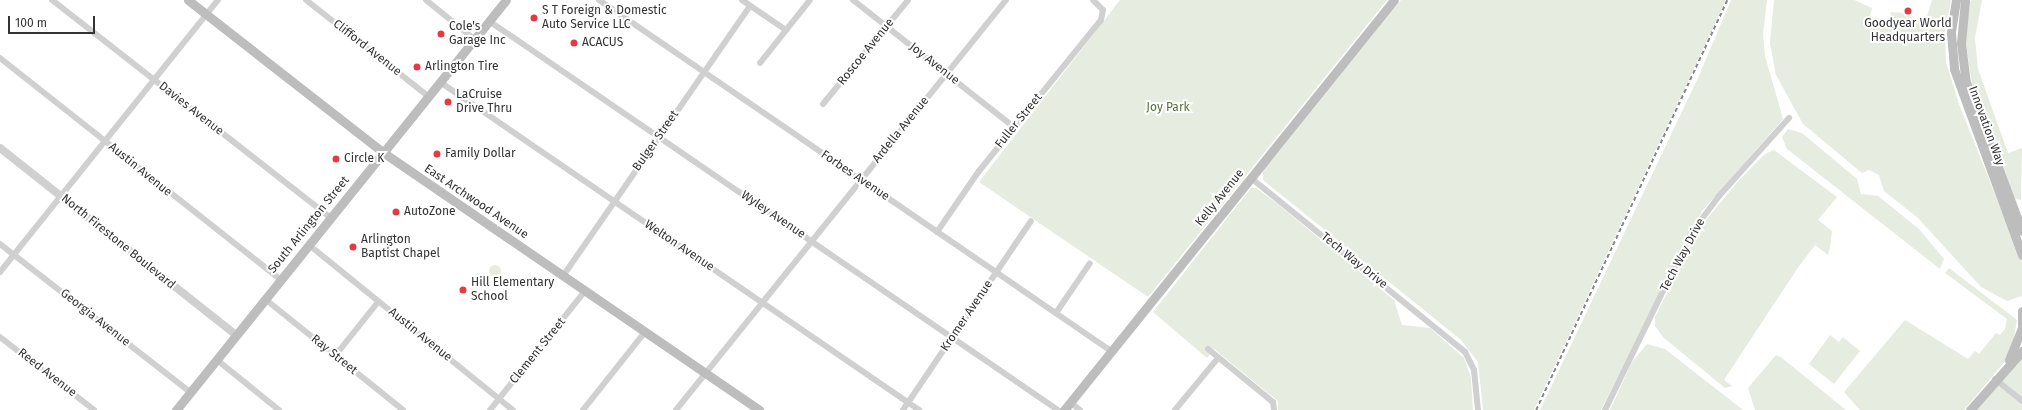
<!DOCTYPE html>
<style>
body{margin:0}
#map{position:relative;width:2022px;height:410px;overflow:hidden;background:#fff;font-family:"Fira Sans",sans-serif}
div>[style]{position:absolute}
.green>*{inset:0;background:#e6ecdf}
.round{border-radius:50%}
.minor>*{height:6px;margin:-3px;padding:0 3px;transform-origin:3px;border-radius:3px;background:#d0d0d0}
.tertiary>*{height:8px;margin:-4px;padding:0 4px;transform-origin:4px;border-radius:4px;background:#d0d0d0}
.secondary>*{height:9px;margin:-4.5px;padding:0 4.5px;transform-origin:4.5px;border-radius:4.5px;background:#bdbdbd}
.rail>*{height:1.5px;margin-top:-0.75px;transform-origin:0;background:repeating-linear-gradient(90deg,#888 0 4px,transparent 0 7px)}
.dots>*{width:11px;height:11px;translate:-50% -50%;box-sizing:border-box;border:2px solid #fff;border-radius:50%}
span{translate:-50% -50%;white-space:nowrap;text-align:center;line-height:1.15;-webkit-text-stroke:4px #fff;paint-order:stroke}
.poi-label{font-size:12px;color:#333}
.left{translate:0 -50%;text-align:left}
.street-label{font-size:12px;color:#333}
.park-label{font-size:12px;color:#56703f}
.scale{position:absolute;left:8px;top:16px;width:87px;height:18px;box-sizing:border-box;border:2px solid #333;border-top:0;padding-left:5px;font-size:12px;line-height:14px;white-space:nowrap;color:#333;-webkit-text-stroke:3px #fff;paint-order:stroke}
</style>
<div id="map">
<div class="green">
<div style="clip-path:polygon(1120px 0,1387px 0,1148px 297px,979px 182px)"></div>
<div style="clip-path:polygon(1401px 0,1726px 0,1534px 410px,1483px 410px,1478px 362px,1461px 340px,1263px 180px,1263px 171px)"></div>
<div style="clip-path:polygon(1731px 0,1767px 0,1763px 34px,1765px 56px,1783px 119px,1702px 211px,1601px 410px,1540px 410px,1698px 78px)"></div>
<div style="clip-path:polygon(1774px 0,1854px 0,1872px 8px,1870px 16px,1889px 21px,1891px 12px,1903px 13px,1925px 23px,1932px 0,1951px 0,1945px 32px,1946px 62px,1959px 104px,2022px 262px,2022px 296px,2007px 301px,1981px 287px,1918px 218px,1884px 191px,1879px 175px,1869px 170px,1862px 173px,1803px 124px,1776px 75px,1770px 43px)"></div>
<div style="clip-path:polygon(1972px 0,1982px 0,1975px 38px,1978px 69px,2008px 153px,2022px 148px,2021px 200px,2015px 199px,1972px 85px,1965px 36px,1968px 2px)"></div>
<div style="clip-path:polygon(1788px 129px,1802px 133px,1857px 179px,1861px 194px,1878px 196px,1919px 229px,1944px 259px,1940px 269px,1787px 149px,1782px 137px)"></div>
<div style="clip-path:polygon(1774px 150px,1837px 197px,1818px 220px,1832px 231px,1830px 248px,1828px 255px,1815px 245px,1797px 269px,1724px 380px,1732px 386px,1725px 388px,1664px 338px,1655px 326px,1655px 317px,1700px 227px,1741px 178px,1765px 154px)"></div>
<div style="clip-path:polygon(1251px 188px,1256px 188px,1275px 202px,1394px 300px,1402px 325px,1430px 328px,1464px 358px,1471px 378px,1473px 410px,1278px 410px,1278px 401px,1214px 349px,1207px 358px,1153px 312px)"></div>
<div class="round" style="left:489px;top:265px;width:12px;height:12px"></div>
<div style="clip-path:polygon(1949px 268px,2017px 320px,2011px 354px,1964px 410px,1860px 410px,1844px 392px,1905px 320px,1968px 359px,1975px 351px,1979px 354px,1996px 333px,2000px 335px,2005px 329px,2007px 319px,1945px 273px)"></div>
<div style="clip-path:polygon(1830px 335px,1839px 342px,1843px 337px,1860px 351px,1834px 384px,1809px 364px)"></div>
<div style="clip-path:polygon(1647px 344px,1665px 349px,1743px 410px,1610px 410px,1632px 362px)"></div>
<div style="clip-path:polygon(1776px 355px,1782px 358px,1846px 410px,1755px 410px,1748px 388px)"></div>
<div style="clip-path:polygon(2022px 356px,2022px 410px,1976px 410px,1989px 394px)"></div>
</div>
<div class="minor">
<div style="left:52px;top:0;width:353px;rotate:38deg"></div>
<div style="left:306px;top:0;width:155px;rotate:38.2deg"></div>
<div style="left:426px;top:0;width:62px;rotate:39.1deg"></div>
<div style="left:599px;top:0;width:621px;rotate:34.43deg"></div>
<div style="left:742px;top:0;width:53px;rotate:34.3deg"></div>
<div style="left:853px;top:0;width:205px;rotate:38.3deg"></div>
<div style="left:489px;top:21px;width:689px;rotate:34.36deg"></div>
<div style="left:0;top:58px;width:358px;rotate:38.3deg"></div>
<div style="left:760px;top:63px;width:80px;rotate:-51.6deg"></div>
<div style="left:440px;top:82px;width:581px;rotate:34.4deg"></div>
<div style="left:823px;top:104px;width:134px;rotate:-50.7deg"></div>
<div style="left:1251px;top:178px;width:276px;rotate:39.1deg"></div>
<div style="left:1465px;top:352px;width:20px;rotate:63deg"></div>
<div style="left:1474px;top:370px;width:40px;rotate:84.3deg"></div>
<div style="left:937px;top:232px;width:74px;rotate:-55.5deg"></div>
<div style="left:979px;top:171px;width:194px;rotate:-51.1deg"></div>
<div style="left:1101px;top:20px;width:10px;rotate:-79deg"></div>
<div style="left:1103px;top:10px;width:14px;rotate:-135deg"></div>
<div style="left:0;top:244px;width:241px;rotate:37.9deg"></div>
<div style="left:309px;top:245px;width:262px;rotate:39deg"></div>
<div style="left:0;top:272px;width:349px;rotate:-51.3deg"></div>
<div style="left:563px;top:276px;width:328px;rotate:-55.3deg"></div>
<div style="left:265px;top:299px;width:177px;rotate:38.8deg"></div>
<div style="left:1056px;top:313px;width:60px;rotate:-55.8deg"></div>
<div style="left:0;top:337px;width:119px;rotate:37.8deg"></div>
<div style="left:1208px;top:349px;width:84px;rotate:39.2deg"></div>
<div style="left:1273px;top:402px;width:8px;rotate:83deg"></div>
<div style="left:335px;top:356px;width:69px;rotate:-51.5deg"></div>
<div style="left:217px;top:360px;width:80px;rotate:38.9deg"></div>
<div style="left:1995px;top:379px;width:35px;rotate:39deg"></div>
<div style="left:1070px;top:402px;width:13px;rotate:39deg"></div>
<div style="left:490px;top:410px;width:152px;rotate:-51.4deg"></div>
<div style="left:583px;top:410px;width:100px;rotate:-51.5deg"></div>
<div style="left:676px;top:410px;width:526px;rotate:-51.17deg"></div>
<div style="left:903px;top:410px;width:228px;rotate:-55.9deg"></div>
<div style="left:1175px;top:410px;width:67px;rotate:-50.4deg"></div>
<div style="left:1605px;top:410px;width:198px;rotate:-64deg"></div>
<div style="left:1692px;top:232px;width:45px;rotate:-53.1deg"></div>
<div style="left:1719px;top:196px;width:105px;rotate:-48.1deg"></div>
</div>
<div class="tertiary">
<div style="left:0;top:148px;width:301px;rotate:38.4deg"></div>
</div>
<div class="secondary">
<div style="left:188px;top:0;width:249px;rotate:38deg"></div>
<div style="left:384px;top:153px;width:455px;rotate:34.4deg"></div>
<div style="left:1956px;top:0;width:33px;rotate:99deg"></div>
<div style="left:1951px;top:33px;width:36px;rotate:85deg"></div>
<div style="left:1954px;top:69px;width:198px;rotate:69.9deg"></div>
<div style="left:1965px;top:0;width:43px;rotate:95.3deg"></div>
<div style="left:1961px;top:43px;width:39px;rotate:83deg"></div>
<div style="left:1966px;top:82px;width:159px;rotate:69.4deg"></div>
<div style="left:2022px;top:311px;width:13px;rotate:90deg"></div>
<div style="left:2009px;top:360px;width:35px;rotate:-68deg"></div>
<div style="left:176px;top:410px;width:526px;rotate:-51.17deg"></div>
<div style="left:1064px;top:410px;width:526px;rotate:-51.17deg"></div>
<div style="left:1970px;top:410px;width:79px;rotate:-48.6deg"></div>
</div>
<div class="rail">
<div style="left:1536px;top:410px;width:452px;rotate:-65deg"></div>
</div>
<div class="dots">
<div style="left:1908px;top:11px;background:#e63946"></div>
<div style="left:534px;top:18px;background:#e63946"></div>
<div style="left:441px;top:34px;background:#e63946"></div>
<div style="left:574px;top:43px;background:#e63946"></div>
<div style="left:417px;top:67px;background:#e63946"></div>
<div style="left:448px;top:102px;background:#e63946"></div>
<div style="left:437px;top:154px;background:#e63946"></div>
<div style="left:336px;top:159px;background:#e63946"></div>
<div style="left:396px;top:212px;background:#e63946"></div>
<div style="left:353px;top:247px;background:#e63946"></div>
<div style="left:463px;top:290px;background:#e63946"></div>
</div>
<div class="poi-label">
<span class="left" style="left:542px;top:18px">S T Foreign &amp; Domestic<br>Auto Service LLC</span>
<span style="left:1908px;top:31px">Goodyear World<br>Headquarters</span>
<span class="left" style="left:449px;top:34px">Cole's<br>Garage Inc</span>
<span class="left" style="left:582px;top:43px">ACACUS</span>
<span class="left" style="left:425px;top:67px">Arlington Tire</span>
<span class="left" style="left:456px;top:102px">LaCruise<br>Drive Thru</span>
<span class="left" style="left:445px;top:154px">Family Dollar</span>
<span class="left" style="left:344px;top:159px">Circle K</span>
<span class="left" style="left:404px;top:212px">AutoZone</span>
<span class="left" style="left:361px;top:247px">Arlington<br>Baptist Chapel</span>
<span class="left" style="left:471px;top:290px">Hill Elementary<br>School</span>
</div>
<div class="street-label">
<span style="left:367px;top:48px;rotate:38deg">Clifford Avenue</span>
<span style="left:866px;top:52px;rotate:-51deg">Roscoe Avenue</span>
<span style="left:934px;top:64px;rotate:38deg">Joy Avenue</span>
<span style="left:191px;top:109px;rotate:38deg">Davies Avenue</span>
<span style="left:1019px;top:121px;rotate:-51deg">Fuller Street</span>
<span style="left:1986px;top:126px;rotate:70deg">Innovation Way</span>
<span style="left:901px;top:130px;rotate:-51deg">Ardella Avenue</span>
<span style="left:656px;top:141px;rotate:-55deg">Bulger Street</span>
<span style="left:140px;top:170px;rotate:39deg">Austin Avenue</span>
<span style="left:855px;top:176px;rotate:34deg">Forbes Avenue</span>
<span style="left:1220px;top:198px;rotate:-51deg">Kelly Avenue</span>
<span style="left:476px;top:202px;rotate:34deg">East Archwood Avenue</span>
<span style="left:773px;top:215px;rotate:34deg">Wyley Avenue</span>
<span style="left:309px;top:225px;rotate:-51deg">South Arlington Street</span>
<span style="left:118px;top:242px;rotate:39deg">North Firestone Boulevard</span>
<span style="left:679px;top:246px;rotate:34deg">Welton Avenue</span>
<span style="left:1683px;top:255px;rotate:-62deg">Tech Way Drive</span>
<span style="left:1354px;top:261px;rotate:39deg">Tech Way Drive</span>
<span style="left:967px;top:316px;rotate:-56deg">Kromer Avenue</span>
<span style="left:95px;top:318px;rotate:38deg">Georgia Avenue</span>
<span style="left:420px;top:335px;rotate:39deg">Austin Avenue</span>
<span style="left:538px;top:351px;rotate:-51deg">Clement Street</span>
<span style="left:334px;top:355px;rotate:39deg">Ray Street</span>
<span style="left:47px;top:373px;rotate:38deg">Reed Avenue</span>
</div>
<div class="park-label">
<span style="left:1168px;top:108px">Joy Park</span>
</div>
<div class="scale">100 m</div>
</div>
